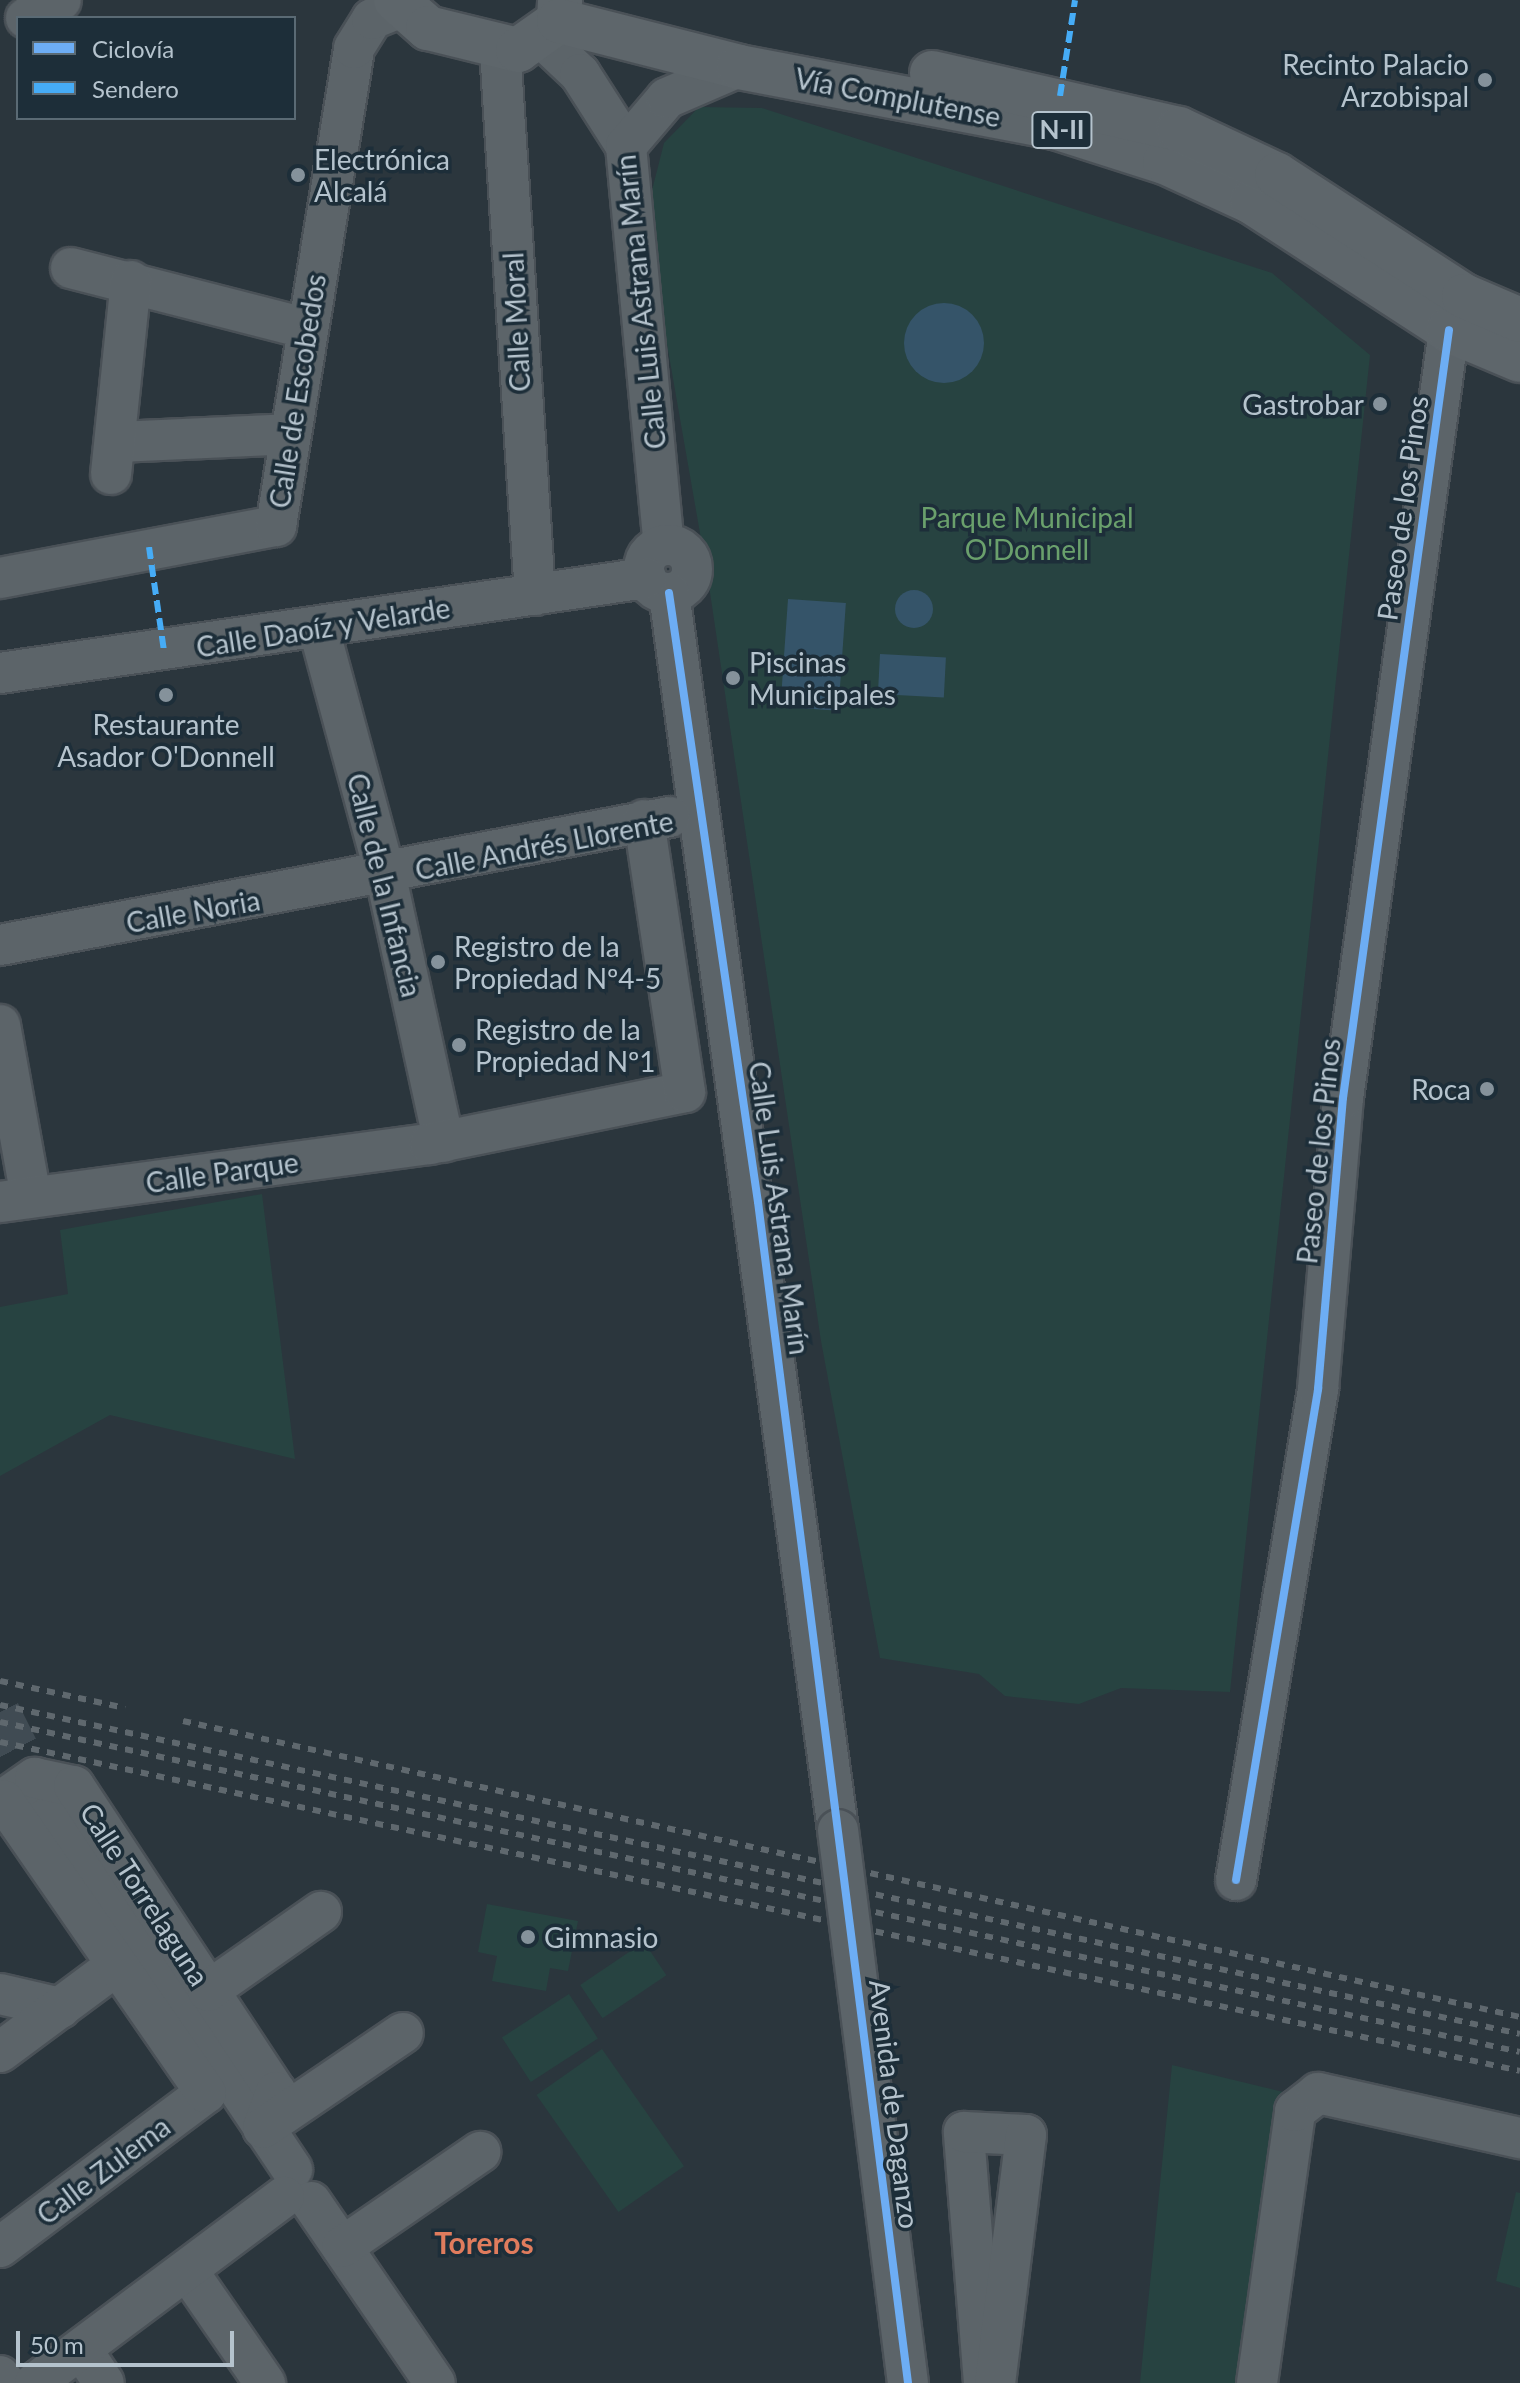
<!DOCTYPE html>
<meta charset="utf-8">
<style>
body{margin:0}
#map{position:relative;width:1520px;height:2383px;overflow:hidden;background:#2b363d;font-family:Lato,sans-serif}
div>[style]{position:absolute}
.green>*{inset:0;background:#274341;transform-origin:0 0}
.water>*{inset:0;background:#355469;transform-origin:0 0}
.round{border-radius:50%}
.minor-tunnel>*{height:40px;margin-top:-20px;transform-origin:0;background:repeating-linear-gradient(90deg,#404b53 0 40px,transparent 0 60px)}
.roads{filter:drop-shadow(2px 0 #4a5157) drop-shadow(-2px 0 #4a5157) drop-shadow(0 2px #4a5157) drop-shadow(0 -2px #4a5157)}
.minor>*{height:40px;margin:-20px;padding:0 20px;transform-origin:20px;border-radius:20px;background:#5c6469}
.minor>.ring{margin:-20px;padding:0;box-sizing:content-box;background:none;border:40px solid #5c6469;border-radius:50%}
.major>*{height:44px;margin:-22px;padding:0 22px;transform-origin:22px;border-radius:22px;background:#5e666b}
.rail>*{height:6px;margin-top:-3px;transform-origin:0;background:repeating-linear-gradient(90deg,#5f686e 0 8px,transparent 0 16px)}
.bridges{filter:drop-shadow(2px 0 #4a5157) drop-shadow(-2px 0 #4a5157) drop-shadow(0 2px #4a5157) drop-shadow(0 -2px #4a5157)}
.minor-bridge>*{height:40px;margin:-20px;padding:0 20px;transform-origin:20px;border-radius:20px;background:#5c6469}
.quiet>*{height:6px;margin-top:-3px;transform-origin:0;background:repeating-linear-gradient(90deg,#46acf6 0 12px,transparent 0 18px)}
.cycleway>*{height:8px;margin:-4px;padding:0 4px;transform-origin:4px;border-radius:4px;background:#6dadf4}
.dots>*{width:22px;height:22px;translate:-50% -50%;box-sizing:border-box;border:4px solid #1d2e39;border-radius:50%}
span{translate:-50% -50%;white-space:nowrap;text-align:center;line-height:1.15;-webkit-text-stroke:7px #1d2e39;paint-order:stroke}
.shield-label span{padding:2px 6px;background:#1d2e39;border:2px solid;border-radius:6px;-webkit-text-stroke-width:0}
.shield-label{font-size:26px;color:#b5c3cd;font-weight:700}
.poi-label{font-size:28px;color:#b5c3cd}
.right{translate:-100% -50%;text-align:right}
.left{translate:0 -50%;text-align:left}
.street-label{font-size:28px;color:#b5c3cd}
.park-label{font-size:28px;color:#6aa06c}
.neighbourhood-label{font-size:30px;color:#e07c5d;font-weight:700}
.legend{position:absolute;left:16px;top:16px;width:280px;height:104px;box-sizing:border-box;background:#1d2e39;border:2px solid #5a6a74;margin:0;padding:10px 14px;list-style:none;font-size:24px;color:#b5c3cd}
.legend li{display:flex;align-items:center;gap:16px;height:40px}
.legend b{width:40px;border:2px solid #5a6a74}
.scale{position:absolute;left:16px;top:2331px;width:218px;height:36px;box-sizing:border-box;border:4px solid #b5c3cd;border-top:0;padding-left:10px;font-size:24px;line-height:28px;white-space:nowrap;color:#b5c3cd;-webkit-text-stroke:6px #1d2e39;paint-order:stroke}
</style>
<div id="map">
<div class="green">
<div style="clip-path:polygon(699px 107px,762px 108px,1272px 273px,1370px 355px,1230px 1692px,1121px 1688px,1079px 1704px,1005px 1696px,979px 1674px,880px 1658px,821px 1341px,708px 579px,645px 218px,664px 143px)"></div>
<div style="clip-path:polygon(262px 1194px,295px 1459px,110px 1415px,0 1476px,0 1307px,68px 1294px,60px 1230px)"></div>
<div style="clip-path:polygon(487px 1904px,578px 1921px,568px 1971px,550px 1968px,546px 1991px,492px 1981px,497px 1956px,478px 1952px)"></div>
<div style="left:644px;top:1942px;width:40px;height:77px;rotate:56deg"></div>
<div style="left:569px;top:1994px;width:53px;height:80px;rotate:57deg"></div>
<div style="left:602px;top:2049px;width:143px;height:80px;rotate:55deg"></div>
<div style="clip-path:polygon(1172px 2065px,1283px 2092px,1245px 2383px,1140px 2383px)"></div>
<div style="clip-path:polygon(1516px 2192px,1520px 2193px,1520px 2288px,1496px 2281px)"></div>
</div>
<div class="water">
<div class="round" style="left:904px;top:303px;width:80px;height:80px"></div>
<div class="round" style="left:895px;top:590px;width:38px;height:38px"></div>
<div style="left:788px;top:599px;width:58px;height:108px;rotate:4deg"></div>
<div style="left:880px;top:654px;width:66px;height:40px;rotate:3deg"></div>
</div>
<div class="minor-tunnel">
<div style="left:0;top:1712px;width:97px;rotate:63.2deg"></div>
</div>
<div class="roads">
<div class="minor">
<div style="left:26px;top:18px;width:39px;rotate:-27deg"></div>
<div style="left:543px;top:39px;width:51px;rotate:43.4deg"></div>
<div style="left:580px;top:74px;width:85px;rotate:57.4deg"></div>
<div style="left:626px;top:146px;width:401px;rotate:84.6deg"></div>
<div style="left:500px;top:49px;width:547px;rotate:86.33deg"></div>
<div style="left:626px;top:146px;width:63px;rotate:-49.5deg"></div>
<div style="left:667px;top:98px;width:78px;rotate:-23.3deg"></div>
<div style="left:71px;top:268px;width:242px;rotate:14.4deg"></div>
<div style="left:116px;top:442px;width:174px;rotate:-2.6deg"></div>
<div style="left:111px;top:474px;width:194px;rotate:-84.1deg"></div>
<div class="ring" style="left:644px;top:545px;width:8px;height:8px"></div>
<div style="left:0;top:578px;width:281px;rotate:-10.7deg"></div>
<div style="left:276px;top:526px;width:484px;rotate:-80.7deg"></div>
<div style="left:354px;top:48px;width:34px;rotate:-58deg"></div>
<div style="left:372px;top:19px;width:35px;rotate:-22deg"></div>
<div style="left:669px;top:593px;width:1248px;rotate:82.22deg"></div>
<div style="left:319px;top:629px;width:257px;rotate:74.9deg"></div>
<div style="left:386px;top:877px;width:271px;rotate:77.7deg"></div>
<div style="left:0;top:673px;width:653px;rotate:-8.37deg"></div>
<div style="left:0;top:945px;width:682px;rotate:-10.82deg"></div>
<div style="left:0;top:1025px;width:175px;rotate:79.8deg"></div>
<div style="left:0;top:1202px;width:434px;rotate:-7.7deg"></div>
<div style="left:430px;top:1144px;width:260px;rotate:-11.5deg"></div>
<div style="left:685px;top:1092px;width:275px;rotate:-98.6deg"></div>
<div style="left:44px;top:1799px;width:446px;rotate:56.2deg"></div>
<div style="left:3px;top:1800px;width:39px;rotate:-35deg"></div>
<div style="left:35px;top:1778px;width:40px;rotate:12deg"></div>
<div style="left:74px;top:1786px;width:367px;rotate:56.6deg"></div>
<div style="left:276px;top:2092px;width:38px;rotate:110deg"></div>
<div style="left:1236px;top:1880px;width:498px;rotate:-80.5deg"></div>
<div style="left:1318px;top:1389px;width:292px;rotate:-85.1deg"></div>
<div style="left:1343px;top:1098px;width:775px;rotate:-82.14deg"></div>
<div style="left:208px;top:1991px;width:138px;rotate:-35deg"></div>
<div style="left:0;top:1994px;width:62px;rotate:13.1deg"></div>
<div style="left:0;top:2052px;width:144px;rotate:-36.6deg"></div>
<div style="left:263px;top:2128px;width:169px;rotate:-34.2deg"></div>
<div style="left:311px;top:2202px;width:219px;rotate:55.6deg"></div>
<div style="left:0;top:2247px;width:257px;rotate:-36.8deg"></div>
<div style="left:206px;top:2093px;width:356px;rotate:-124.7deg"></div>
<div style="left:342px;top:2247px;width:168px;rotate:-34.5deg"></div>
<div style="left:189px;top:2273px;width:134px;rotate:55.4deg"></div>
<div style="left:83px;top:2352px;width:37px;rotate:56deg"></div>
<div style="left:0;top:2376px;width:9px;rotate:54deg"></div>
<div style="left:35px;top:2383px;width:311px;rotate:-36.8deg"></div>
<div style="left:984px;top:2383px;width:252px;rotate:-94.6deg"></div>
<div style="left:964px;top:2132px;width:62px;rotate:2.8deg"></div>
<div style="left:1026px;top:2135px;width:250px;rotate:97.1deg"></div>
<div style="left:1257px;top:2383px;width:275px;rotate:-82deg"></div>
<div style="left:1295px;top:2111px;width:29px;rotate:-38deg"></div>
<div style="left:1318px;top:2093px;width:207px;rotate:12.6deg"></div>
</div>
<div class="major">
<div style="left:396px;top:0;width:43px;rotate:41.2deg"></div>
<div style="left:428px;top:28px;width:93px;rotate:13.7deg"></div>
<div style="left:518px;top:50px;width:50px;rotate:-35.3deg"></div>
<div style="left:559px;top:21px;width:21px;rotate:-87deg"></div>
<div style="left:559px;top:21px;width:186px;rotate:14.3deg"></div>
<div style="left:739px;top:67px;width:322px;rotate:10.8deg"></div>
<div style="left:1055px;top:127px;width:115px;rotate:17.7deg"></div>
<div style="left:1165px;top:162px;width:96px;rotate:24.7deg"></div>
<div style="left:1252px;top:202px;width:235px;rotate:33deg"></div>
<div style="left:1449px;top:330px;width:77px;rotate:22.9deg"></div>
<div style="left:932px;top:73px;width:253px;rotate:12.8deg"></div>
<div style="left:1179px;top:129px;width:108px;rotate:25.1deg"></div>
<div style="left:1277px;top:175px;width:223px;rotate:32.9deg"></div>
<div style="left:1464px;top:296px;width:61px;rotate:23.2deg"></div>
</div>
</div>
<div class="rail">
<div style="left:0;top:1681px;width:128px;rotate:12.2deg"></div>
<div style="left:0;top:1705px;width:1555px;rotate:12.21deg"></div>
<div style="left:183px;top:1721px;width:1369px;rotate:12.48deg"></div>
<div style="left:0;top:1722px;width:1555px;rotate:12.25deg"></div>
<div style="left:0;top:1742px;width:1555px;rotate:12.21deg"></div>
</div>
<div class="bridges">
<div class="minor-bridge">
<div style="left:838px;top:1830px;width:557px;rotate:82.79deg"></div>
</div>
</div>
<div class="quiet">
<div style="left:1060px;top:96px;width:97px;rotate:-81.1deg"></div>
<div style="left:149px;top:547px;width:105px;rotate:81.8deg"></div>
</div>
<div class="cycleway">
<div style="left:669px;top:593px;width:615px;rotate:81.69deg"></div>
<div style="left:758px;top:1202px;width:1190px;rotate:82.76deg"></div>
<div style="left:1236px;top:1880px;width:498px;rotate:-80.5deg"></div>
<div style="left:1318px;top:1389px;width:292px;rotate:-85.1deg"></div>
<div style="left:1343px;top:1098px;width:775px;rotate:-82.14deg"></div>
</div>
<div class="dots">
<div style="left:1485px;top:80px;background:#85929b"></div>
<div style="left:298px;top:175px;background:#85929b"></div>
<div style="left:1380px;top:404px;background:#85929b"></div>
<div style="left:733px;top:678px;background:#85929b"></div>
<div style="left:166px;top:695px;background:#85929b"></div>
<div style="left:438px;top:962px;background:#85929b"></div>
<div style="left:459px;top:1045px;background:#85929b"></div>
<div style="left:1487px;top:1089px;background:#85929b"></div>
<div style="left:528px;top:1937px;background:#85929b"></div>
</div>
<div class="shield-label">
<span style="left:1062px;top:130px">N-II</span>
</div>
<div class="poi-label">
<span class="right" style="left:1469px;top:80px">Recinto Palacio<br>Arzobispal</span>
<span class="left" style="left:314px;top:175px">Electrónica<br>Alcalá</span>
<span class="right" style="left:1364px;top:404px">Gastrobar</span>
<span class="left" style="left:749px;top:678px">Piscinas<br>Municipales</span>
<span style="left:166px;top:740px">Restaurante<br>Asador O'Donnell</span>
<span class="left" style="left:454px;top:962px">Registro de la<br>Propiedad Nº4-5</span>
<span class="left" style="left:475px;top:1045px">Registro de la<br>Propiedad Nº1</span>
<span class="right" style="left:1471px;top:1089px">Roca</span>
<span class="left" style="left:544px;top:1937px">Gimnasio</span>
</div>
<div class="street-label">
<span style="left:898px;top:97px;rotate:11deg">Vía Complutense</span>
<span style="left:640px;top:302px;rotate:-96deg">Calle Luis Astrana Marín</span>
<span style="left:516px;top:322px;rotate:-93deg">Calle Moral</span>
<span style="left:297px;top:391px;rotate:-81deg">Calle de Escobedos</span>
<span style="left:1402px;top:508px;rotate:-82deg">Paseo de los Pinos</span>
<span style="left:323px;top:627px;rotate:-9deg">Calle Daoíz y Velarde</span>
<span style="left:544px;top:845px;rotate:-11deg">Calle Andrés Llorente</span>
<span style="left:385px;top:885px;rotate:76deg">Calle de la Infancia</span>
<span style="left:193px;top:911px;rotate:-10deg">Calle Noria</span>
<span style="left:1318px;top:1151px;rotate:-84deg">Paseo de los Pinos</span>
<span style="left:222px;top:1172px;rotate:-8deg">Calle Parque</span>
<span style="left:780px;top:1208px;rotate:82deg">Calle Luis Astrana Marín</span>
<span style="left:145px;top:1894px;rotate:57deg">Calle Torrelaguna</span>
<span style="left:895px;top:2104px;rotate:83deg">Avenida de Daganzo</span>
<span style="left:103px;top:2170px;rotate:-37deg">Calle Zulema</span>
</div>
<div class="park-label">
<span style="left:1027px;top:533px">Parque Municipal<br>O'Donnell</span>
</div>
<div class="neighbourhood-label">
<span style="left:484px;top:2242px">Toreros</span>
</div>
<ul class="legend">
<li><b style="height:10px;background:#6dadf4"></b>Ciclovía</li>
<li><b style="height:10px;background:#46acf6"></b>Sendero</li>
</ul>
<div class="scale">50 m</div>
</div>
